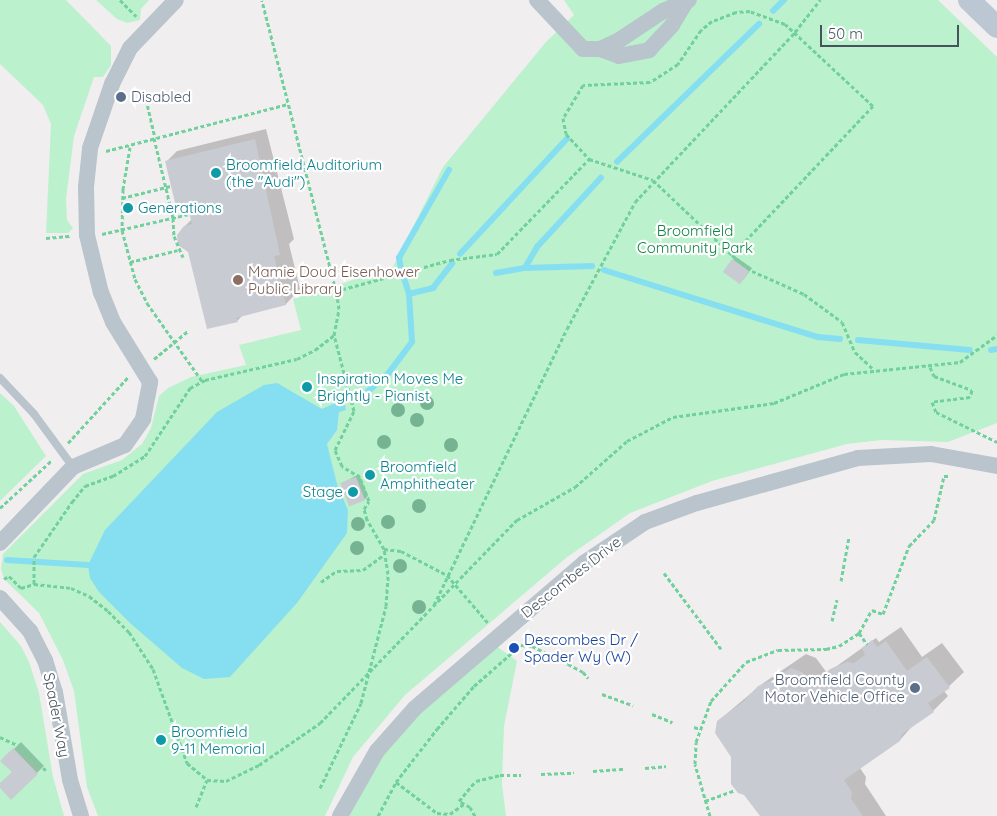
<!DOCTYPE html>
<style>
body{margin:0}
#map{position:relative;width:997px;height:816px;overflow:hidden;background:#f1eeef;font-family:Quicksand,sans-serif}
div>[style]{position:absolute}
.green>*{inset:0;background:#bbf1cd}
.water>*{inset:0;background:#85dff0}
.shadow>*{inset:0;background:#0003}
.stream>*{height:5.5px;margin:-2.75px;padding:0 2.75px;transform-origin:2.75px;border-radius:2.75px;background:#85dff0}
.building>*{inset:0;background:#c8ccd2;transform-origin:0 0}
.path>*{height:3px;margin-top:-1.5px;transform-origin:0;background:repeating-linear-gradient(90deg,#71d19d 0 4px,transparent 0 6.5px)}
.service>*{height:8px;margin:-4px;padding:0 4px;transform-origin:4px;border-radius:4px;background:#b9c4cc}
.minor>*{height:16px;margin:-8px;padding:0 8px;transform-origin:8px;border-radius:8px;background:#b9c4cc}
.secondary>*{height:22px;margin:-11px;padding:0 11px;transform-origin:11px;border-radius:11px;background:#bbc8d4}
.trees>*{width:14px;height:14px;margin:-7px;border-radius:50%;background:#76b392}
.dots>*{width:14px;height:14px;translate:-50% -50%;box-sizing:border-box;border:2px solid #fff;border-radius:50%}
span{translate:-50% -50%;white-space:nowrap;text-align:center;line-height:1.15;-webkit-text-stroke:4.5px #fff;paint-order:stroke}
.service-label{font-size:15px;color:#4e5e75}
.left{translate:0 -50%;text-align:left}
.right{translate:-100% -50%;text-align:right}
.culture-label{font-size:15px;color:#0d838f}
.park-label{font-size:15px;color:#128345}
.education-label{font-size:15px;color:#785e54}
.street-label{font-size:15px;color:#46535d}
.transit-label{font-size:15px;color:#164399}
.scale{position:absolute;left:820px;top:25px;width:139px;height:22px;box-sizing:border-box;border:2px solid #46535d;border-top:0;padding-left:6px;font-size:15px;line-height:18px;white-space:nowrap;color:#46535d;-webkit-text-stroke:4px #fff;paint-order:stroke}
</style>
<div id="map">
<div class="green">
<div style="clip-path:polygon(0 0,66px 0,111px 46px,111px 65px,103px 77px,94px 77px,74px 136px,66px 199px,67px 220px,73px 228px,68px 233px,46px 233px,51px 124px,43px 105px,0 64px)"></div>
<div style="clip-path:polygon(96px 0,149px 0,141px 9px,140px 20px,127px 23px,117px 19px)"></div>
<div style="clip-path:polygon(564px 0,938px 0,997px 57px,997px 423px,948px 442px,881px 440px,847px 444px,712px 481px,630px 513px,566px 558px,405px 695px,353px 757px,325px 816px,98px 816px,87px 787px,74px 691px,63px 660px,39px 613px,4px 579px,1px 568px,3px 554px,83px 474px,122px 460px,142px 444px,151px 428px,159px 396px,168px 388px,191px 377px,246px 365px,239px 345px,301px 330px,293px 299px,393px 267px,443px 167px,546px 42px,574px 15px)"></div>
<div style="clip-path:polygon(0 393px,14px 406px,46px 456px,0 501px)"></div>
<div style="clip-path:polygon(0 622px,21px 646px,29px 662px,39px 693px,53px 777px,64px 816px,0 816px)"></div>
<div style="clip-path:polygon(491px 642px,517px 661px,504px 726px,502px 784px,506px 816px,340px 816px,377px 751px)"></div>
</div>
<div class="water">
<div style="clip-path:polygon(277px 383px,322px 409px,344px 399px,346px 410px,339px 412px,337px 430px,327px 444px,337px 484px,348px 510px,347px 533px,297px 603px,230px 677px,204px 679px,182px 668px,130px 623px,99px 592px,90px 578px,88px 565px,105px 530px,217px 412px,264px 385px)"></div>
</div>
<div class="shadow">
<div style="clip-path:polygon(266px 129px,294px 239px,289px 244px,300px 289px,286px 304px,243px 315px,237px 321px,184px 227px,192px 219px,188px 203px,166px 162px,177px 151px)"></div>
<div style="clip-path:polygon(736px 257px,752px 268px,743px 280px,733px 260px)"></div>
<div style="clip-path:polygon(359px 474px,368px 496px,365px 499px,341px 484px)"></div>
<div style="clip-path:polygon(901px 627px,922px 657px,942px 643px,964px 672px,944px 691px,948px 696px,933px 711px,915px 723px,900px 740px,860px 768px,866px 777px,865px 784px,886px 816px,762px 816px,745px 793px,739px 792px,733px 757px,718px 721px,762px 684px,806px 654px,816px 658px,827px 673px,876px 638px,879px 642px)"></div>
<div style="clip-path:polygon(21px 742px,44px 766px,11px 798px,0 786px,13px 772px,2px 761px)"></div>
</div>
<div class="stream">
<div style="left:773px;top:11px;width:16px;rotate:-45deg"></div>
<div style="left:617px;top:162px;width:198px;rotate:-44.2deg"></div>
<div style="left:460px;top:254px;width:157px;rotate:-47.1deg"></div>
<div style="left:525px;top:268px;width:24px;rotate:-60deg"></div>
<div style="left:537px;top:247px;width:94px;rotate:-47.2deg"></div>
<div style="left:401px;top:269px;width:11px;rotate:-100deg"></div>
<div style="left:399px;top:258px;width:101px;rotate:-60.4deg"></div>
<div style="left:604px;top:270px;width:224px;rotate:17.4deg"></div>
<div style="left:818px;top:337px;width:22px;rotate:5deg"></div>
<div style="left:496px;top:273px;width:29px;rotate:-10deg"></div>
<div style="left:525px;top:268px;width:67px;rotate:-1.7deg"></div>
<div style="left:409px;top:294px;width:25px;rotate:-14deg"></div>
<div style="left:433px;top:288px;width:31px;rotate:-52deg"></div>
<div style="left:858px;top:340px;width:112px;rotate:5.1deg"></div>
<div style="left:991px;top:350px;width:6px;rotate:-9deg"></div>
<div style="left:358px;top:400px;width:40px;rotate:-41deg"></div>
<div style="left:388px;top:374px;width:40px;rotate:-53deg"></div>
<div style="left:412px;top:342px;width:48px;rotate:-93.6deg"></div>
<div style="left:409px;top:294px;width:19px;rotate:-108deg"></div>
<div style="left:7px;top:560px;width:81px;rotate:3.5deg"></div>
</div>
<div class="building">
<div style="clip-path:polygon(255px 139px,280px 255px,274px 256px,286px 305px,236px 318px,238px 322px,207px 329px,188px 252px,178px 245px,177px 235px,184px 226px,192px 224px,187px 204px,176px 207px,165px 161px)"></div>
<div style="left:732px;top:259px;width:21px;height:16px;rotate:35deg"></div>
<div style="left:356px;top:477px;width:25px;height:17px;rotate:69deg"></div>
<div style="clip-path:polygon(872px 640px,877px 647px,886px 641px,907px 671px,927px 657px,950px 688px,928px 703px,934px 712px,902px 734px,900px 741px,844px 780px,852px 792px,851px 799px,863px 816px,760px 816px,744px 795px,738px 793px,731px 784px,731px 757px,715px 733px,717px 721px,743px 702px,758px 686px,775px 679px,791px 668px,802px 672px,812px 687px,830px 669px,847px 662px,854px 663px,865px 655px,862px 648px)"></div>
<div style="clip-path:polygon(13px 748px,38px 774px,11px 800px,0 788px,0 783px,12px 772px,0 761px)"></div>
</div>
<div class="path">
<div style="left:120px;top:0;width:23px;rotate:45deg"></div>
<div style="left:146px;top:99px;width:39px;rotate:77deg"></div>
<div style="left:154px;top:138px;width:82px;rotate:76.6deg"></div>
<div style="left:173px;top:218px;width:18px;rotate:87deg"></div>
<div style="left:174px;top:236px;width:23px;rotate:67deg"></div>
<div style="left:130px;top:147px;width:43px;rotate:99.5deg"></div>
<div style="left:123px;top:189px;width:41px;rotate:91.4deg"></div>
<div style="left:122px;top:230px;width:51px;rotate:75.1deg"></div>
<div style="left:135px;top:279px;width:27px;rotate:63deg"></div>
<div style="left:147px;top:303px;width:95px;rotate:54.8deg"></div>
<div style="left:106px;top:151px;width:188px;rotate:-14.5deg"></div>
<div style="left:122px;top:198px;width:50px;rotate:-13.8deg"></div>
<div style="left:102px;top:234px;width:89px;rotate:-12.9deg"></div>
<div style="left:46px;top:238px;width:25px;rotate:-5deg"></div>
<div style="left:732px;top:255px;width:205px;rotate:-46.6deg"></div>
<div style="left:873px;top:106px;width:120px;rotate:-137deg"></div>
<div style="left:785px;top:24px;width:37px;rotate:-160deg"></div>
<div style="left:750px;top:11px;width:14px;rotate:176deg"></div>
<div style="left:736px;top:12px;width:26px;rotate:159deg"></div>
<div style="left:712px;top:21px;width:14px;rotate:141deg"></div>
<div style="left:701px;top:30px;width:41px;rotate:124.1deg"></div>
<div style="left:678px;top:64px;width:33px;rotate:147deg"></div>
<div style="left:650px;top:82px;width:67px;rotate:177.4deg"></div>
<div style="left:583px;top:85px;width:39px;rotate:121deg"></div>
<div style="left:563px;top:118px;width:16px;rotate:79deg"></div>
<div style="left:566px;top:134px;width:34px;rotate:47deg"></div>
<div style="left:589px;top:159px;width:67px;rotate:18.2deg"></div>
<div style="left:653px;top:180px;width:109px;rotate:43.5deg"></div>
<div style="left:732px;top:255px;width:26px;rotate:39deg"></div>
<div style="left:752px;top:271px;width:57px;rotate:23.9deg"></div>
<div style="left:804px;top:294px;width:47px;rotate:36.4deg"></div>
<div style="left:842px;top:322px;width:33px;rotate:67deg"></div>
<div style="left:855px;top:352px;width:25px;rotate:43deg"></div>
<div style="left:130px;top:262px;width:49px;rotate:-14deg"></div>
<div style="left:336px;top:291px;width:118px;rotate:-15.2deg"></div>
<div style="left:450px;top:260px;width:47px;rotate:-7.3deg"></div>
<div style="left:497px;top:254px;width:132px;rotate:-45.9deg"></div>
<div style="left:154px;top:359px;width:44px;rotate:-39.5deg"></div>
<div style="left:930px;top:367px;width:10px;rotate:66deg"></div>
<div style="left:934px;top:376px;width:40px;rotate:20.2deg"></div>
<div style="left:972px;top:390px;width:7px;rotate:106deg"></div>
<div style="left:970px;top:397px;width:38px;rotate:173deg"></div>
<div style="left:932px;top:402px;width:11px;rotate:68deg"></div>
<div style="left:936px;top:412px;width:68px;rotate:26.2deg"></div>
<div style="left:68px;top:443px;width:89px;rotate:-47.7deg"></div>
<div style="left:0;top:508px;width:71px;rotate:-42.7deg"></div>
<div style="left:384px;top:549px;width:17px;rotate:7deg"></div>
<div style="left:401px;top:551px;width:52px;rotate:27.6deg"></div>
<div style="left:447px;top:575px;width:65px;rotate:49.4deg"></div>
<div style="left:664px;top:573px;width:95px;rotate:53.1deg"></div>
<div style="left:4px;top:579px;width:6px;rotate:-31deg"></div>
<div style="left:9px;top:576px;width:17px;rotate:45deg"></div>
<div style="left:21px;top:588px;width:14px;rotate:-17deg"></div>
<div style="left:34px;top:584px;width:37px;rotate:6deg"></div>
<div style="left:71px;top:588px;width:20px;rotate:24deg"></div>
<div style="left:89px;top:596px;width:24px;rotate:38deg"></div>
<div style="left:108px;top:611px;width:30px;rotate:45deg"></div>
<div style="left:129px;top:632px;width:44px;rotate:57deg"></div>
<div style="left:153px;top:669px;width:100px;rotate:70.1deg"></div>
<div style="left:187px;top:763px;width:26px;rotate:40deg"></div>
<div style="left:207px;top:780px;width:19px;rotate:3deg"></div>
<div style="left:226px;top:781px;width:37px;rotate:-26deg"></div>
<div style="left:259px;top:765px;width:74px;rotate:-34.5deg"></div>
<div style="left:320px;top:723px;width:283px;rotate:-45.9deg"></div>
<div style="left:517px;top:520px;width:67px;rotate:-29.6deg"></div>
<div style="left:575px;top:487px;width:69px;rotate:-41.5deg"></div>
<div style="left:627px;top:441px;width:52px;rotate:-27.6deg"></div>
<div style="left:673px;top:417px;width:102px;rotate:-7.9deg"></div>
<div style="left:774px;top:403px;width:76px;rotate:-22.5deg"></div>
<div style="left:844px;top:374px;width:117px;rotate:-5.9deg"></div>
<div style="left:960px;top:362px;width:46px;rotate:-36.1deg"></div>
<div style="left:841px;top:581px;width:45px;rotate:-79.7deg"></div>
<div style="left:321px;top:582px;width:19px;rotate:-35deg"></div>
<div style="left:337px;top:571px;width:26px;rotate:-2deg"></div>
<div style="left:363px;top:570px;width:26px;rotate:-36deg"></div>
<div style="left:34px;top:584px;width:27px;rotate:-90deg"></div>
<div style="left:34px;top:557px;width:67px;rotate:-55.4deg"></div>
<div style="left:72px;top:502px;width:21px;rotate:-51deg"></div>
<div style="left:85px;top:486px;width:30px;rotate:-20deg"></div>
<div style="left:113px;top:476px;width:38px;rotate:-32deg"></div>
<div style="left:145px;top:456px;width:82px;rotate:-56.5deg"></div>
<div style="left:190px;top:388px;width:17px;rotate:-28deg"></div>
<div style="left:205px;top:380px;width:94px;rotate:-12.9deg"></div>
<div style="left:297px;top:359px;width:20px;rotate:-27deg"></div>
<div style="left:315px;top:350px;width:24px;rotate:-38deg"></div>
<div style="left:334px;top:335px;width:26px;rotate:-79deg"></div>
<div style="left:339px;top:309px;width:18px;rotate:-99deg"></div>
<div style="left:336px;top:291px;width:300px;rotate:-104.3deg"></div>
<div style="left:434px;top:605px;width:306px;rotate:-64.3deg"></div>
<div style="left:567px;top:329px;width:144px;rotate:-61.8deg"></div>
<div style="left:635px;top:202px;width:233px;rotate:-46.7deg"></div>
<div style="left:795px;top:32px;width:41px;rotate:-52deg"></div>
<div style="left:832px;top:621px;width:22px;rotate:-77deg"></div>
<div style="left:859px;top:633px;width:14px;rotate:54deg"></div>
<div style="left:602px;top:694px;width:33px;rotate:20deg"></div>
<div style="left:652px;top:714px;width:22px;rotate:22deg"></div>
<div style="left:694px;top:727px;width:6px;rotate:18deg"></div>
<div style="left:0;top:737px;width:21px;rotate:25deg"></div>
<div style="left:19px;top:746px;width:36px;rotate:42deg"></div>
<div style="left:645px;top:768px;width:21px;rotate:-5deg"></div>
<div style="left:593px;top:771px;width:32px;rotate:-4deg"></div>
<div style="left:541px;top:774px;width:33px;rotate:-2deg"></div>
<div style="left:396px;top:782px;width:51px;rotate:37.1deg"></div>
<div style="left:437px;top:813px;width:13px;rotate:4deg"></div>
<div style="left:320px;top:788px;width:94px;rotate:-64.2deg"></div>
<div style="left:361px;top:703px;width:100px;rotate:-75.5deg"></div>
<div style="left:386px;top:606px;width:32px;rotate:-86deg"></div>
<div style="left:388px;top:574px;width:25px;rotate:-99deg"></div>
<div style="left:384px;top:549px;width:34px;rotate:-120deg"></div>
<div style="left:367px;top:520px;width:11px;rotate:-105deg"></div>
<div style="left:364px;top:509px;width:9px;rotate:-58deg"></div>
<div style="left:369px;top:501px;width:26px;rotate:-111deg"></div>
<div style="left:360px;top:477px;width:21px;rotate:-149deg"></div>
<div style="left:342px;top:466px;width:17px;rotate:-114deg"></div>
<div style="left:335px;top:450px;width:43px;rotate:-64deg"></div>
<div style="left:354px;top:411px;width:79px;rotate:-104.7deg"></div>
<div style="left:705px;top:801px;width:32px;rotate:-20deg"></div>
<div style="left:196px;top:807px;width:29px;rotate:-68deg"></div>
<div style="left:450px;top:814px;width:17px;rotate:-36deg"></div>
<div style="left:378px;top:816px;width:38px;rotate:-62deg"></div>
<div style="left:396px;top:782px;width:67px;rotate:-52.3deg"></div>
<div style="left:437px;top:729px;width:57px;rotate:-49.3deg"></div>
<div style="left:474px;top:686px;width:62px;rotate:-41.1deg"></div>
<div style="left:521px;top:645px;width:11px;rotate:5deg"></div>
<div style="left:532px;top:646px;width:40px;rotate:26.6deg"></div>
<div style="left:568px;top:664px;width:17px;rotate:28deg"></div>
<div style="left:583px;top:672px;width:8px;rotate:50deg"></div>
<div style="left:475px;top:816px;width:10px;rotate:-119deg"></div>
<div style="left:470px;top:807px;width:13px;rotate:-151deg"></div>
<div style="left:459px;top:801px;width:26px;rotate:-50deg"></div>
<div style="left:476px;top:781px;width:25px;rotate:-14deg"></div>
<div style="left:500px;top:775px;width:21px"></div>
<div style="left:710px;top:816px;width:54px;rotate:-106.1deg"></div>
<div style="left:695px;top:764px;width:22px;rotate:-87deg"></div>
<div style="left:696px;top:742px;width:44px;rotate:-69.9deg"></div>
<div style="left:711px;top:701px;width:52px;rotate:-48.1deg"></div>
<div style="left:746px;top:662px;width:34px;rotate:-21deg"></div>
<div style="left:778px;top:650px;width:48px;rotate:-1.2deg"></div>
<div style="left:826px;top:649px;width:13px;rotate:-13deg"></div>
<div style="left:839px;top:646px;width:24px;rotate:-33deg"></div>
<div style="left:859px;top:633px;width:26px;rotate:-61deg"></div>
<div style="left:872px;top:610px;width:12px;rotate:20deg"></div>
<div style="left:883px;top:614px;width:73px;rotate:-69.1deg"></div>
<div style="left:909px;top:546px;width:36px;rotate:-46deg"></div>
<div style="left:934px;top:520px;width:45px;rotate:-77.2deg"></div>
<div style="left:944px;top:476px;width:4px"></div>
</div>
<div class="service">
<div style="left:0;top:378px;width:50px;rotate:46.6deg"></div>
<div style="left:34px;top:414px;width:66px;rotate:53.7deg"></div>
</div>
<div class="minor">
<div style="left:537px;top:0;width:67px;rotate:46.8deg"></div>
<div style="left:583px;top:49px;width:17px"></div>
<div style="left:600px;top:49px;width:20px;rotate:-24deg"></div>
<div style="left:618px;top:41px;width:54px;rotate:-33.7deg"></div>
<div style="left:663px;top:11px;width:28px;rotate:-23deg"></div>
<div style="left:600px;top:49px;width:20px;rotate:20deg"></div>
<div style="left:619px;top:56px;width:31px;rotate:-11deg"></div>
<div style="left:649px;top:50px;width:34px;rotate:-47deg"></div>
<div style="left:672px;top:25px;width:27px;rotate:-59deg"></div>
<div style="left:0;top:543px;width:105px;rotate:-46.2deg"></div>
<div style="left:73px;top:467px;width:56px;rotate:-22.9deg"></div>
<div style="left:125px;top:445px;width:32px;rotate:-55deg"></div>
<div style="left:143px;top:419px;width:38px;rotate:-79deg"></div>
<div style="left:150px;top:382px;width:70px;rotate:-121.7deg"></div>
<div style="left:113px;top:322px;width:31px;rotate:-112deg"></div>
<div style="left:101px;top:293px;width:60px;rotate:-103.6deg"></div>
<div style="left:87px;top:235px;width:48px;rotate:-91.2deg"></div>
<div style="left:86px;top:187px;width:39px;rotate:-84deg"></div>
<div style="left:90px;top:148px;width:68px;rotate:-71deg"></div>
<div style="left:112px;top:84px;width:40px;rotate:-63.4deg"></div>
<div style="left:130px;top:48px;width:66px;rotate:-46.2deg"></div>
<div style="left:0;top:598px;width:45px;rotate:47.7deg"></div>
<div style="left:30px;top:631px;width:33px;rotate:63deg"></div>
<div style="left:45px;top:660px;width:34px;rotate:73deg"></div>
<div style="left:55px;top:692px;width:89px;rotate:80.3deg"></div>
<div style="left:70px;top:780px;width:38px;rotate:73deg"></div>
<div style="left:340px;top:816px;width:75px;rotate:-60.4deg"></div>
<div style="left:377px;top:751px;width:57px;rotate:-48.5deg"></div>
<div style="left:415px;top:708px;width:223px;rotate:-40.6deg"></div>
<div style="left:584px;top:563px;width:73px;rotate:-33.9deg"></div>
<div style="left:645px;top:522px;width:55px;rotate:-20.1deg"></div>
<div style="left:697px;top:503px;width:167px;rotate:-15.6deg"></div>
<div style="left:858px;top:458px;width:73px;rotate:-3.1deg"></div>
<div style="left:931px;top:454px;width:67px;rotate:10.3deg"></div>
</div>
<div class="secondary">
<div style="left:969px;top:0;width:39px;rotate:44deg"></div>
</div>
<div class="trees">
<div style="left:427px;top:403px"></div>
<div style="left:398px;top:410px"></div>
<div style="left:417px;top:420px"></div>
<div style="left:384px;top:442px"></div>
<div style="left:451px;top:445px"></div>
<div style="left:419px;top:506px"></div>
<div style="left:388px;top:522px"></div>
<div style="left:358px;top:524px"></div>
<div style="left:357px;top:548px"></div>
<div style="left:400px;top:566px"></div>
<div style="left:419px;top:607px"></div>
</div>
<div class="dots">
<div style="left:121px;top:97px;background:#5c6f8a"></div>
<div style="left:216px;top:173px;background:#0f9aa8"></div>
<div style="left:128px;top:208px;background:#0f9aa8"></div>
<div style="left:238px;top:280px;background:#8d6e63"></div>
<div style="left:307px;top:387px;background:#0f9aa8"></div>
<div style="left:370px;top:475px;background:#0f9aa8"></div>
<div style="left:353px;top:492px;background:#0f9aa8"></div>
<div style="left:514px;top:648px;background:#1a4fb4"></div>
<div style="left:915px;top:688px;background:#5c6f8a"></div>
<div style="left:161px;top:740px;background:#0f9aa8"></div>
</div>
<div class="service-label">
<span class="left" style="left:131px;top:97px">Disabled</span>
<span class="right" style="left:905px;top:688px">Broomfield County<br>Motor Vehicle Office</span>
</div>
<div class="culture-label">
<span class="left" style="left:226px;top:173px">Broomfield Auditorium<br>(the "Audi")</span>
<span class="left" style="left:138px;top:208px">Generations</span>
<span class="left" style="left:317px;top:387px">Inspiration Moves Me<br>Brightly - Pianist</span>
<span class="left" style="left:380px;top:475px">Broomfield<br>Amphitheater</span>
<span class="right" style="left:343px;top:492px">Stage</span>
<span class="left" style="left:171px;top:740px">Broomfield<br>9-11 Memorial</span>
</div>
<div class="park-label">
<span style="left:695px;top:239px">Broomfield<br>Community Park</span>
</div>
<div class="education-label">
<span class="left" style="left:248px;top:280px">Mamie Doud Eisenhower<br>Public Library</span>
</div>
<div class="street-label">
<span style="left:571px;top:577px;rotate:-38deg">Descombes Drive</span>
<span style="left:57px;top:715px;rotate:79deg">Spader Way</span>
</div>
<div class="transit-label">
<span class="left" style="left:524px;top:648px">Descombes Dr /<br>Spader Wy (W)</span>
</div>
<div class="scale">50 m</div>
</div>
